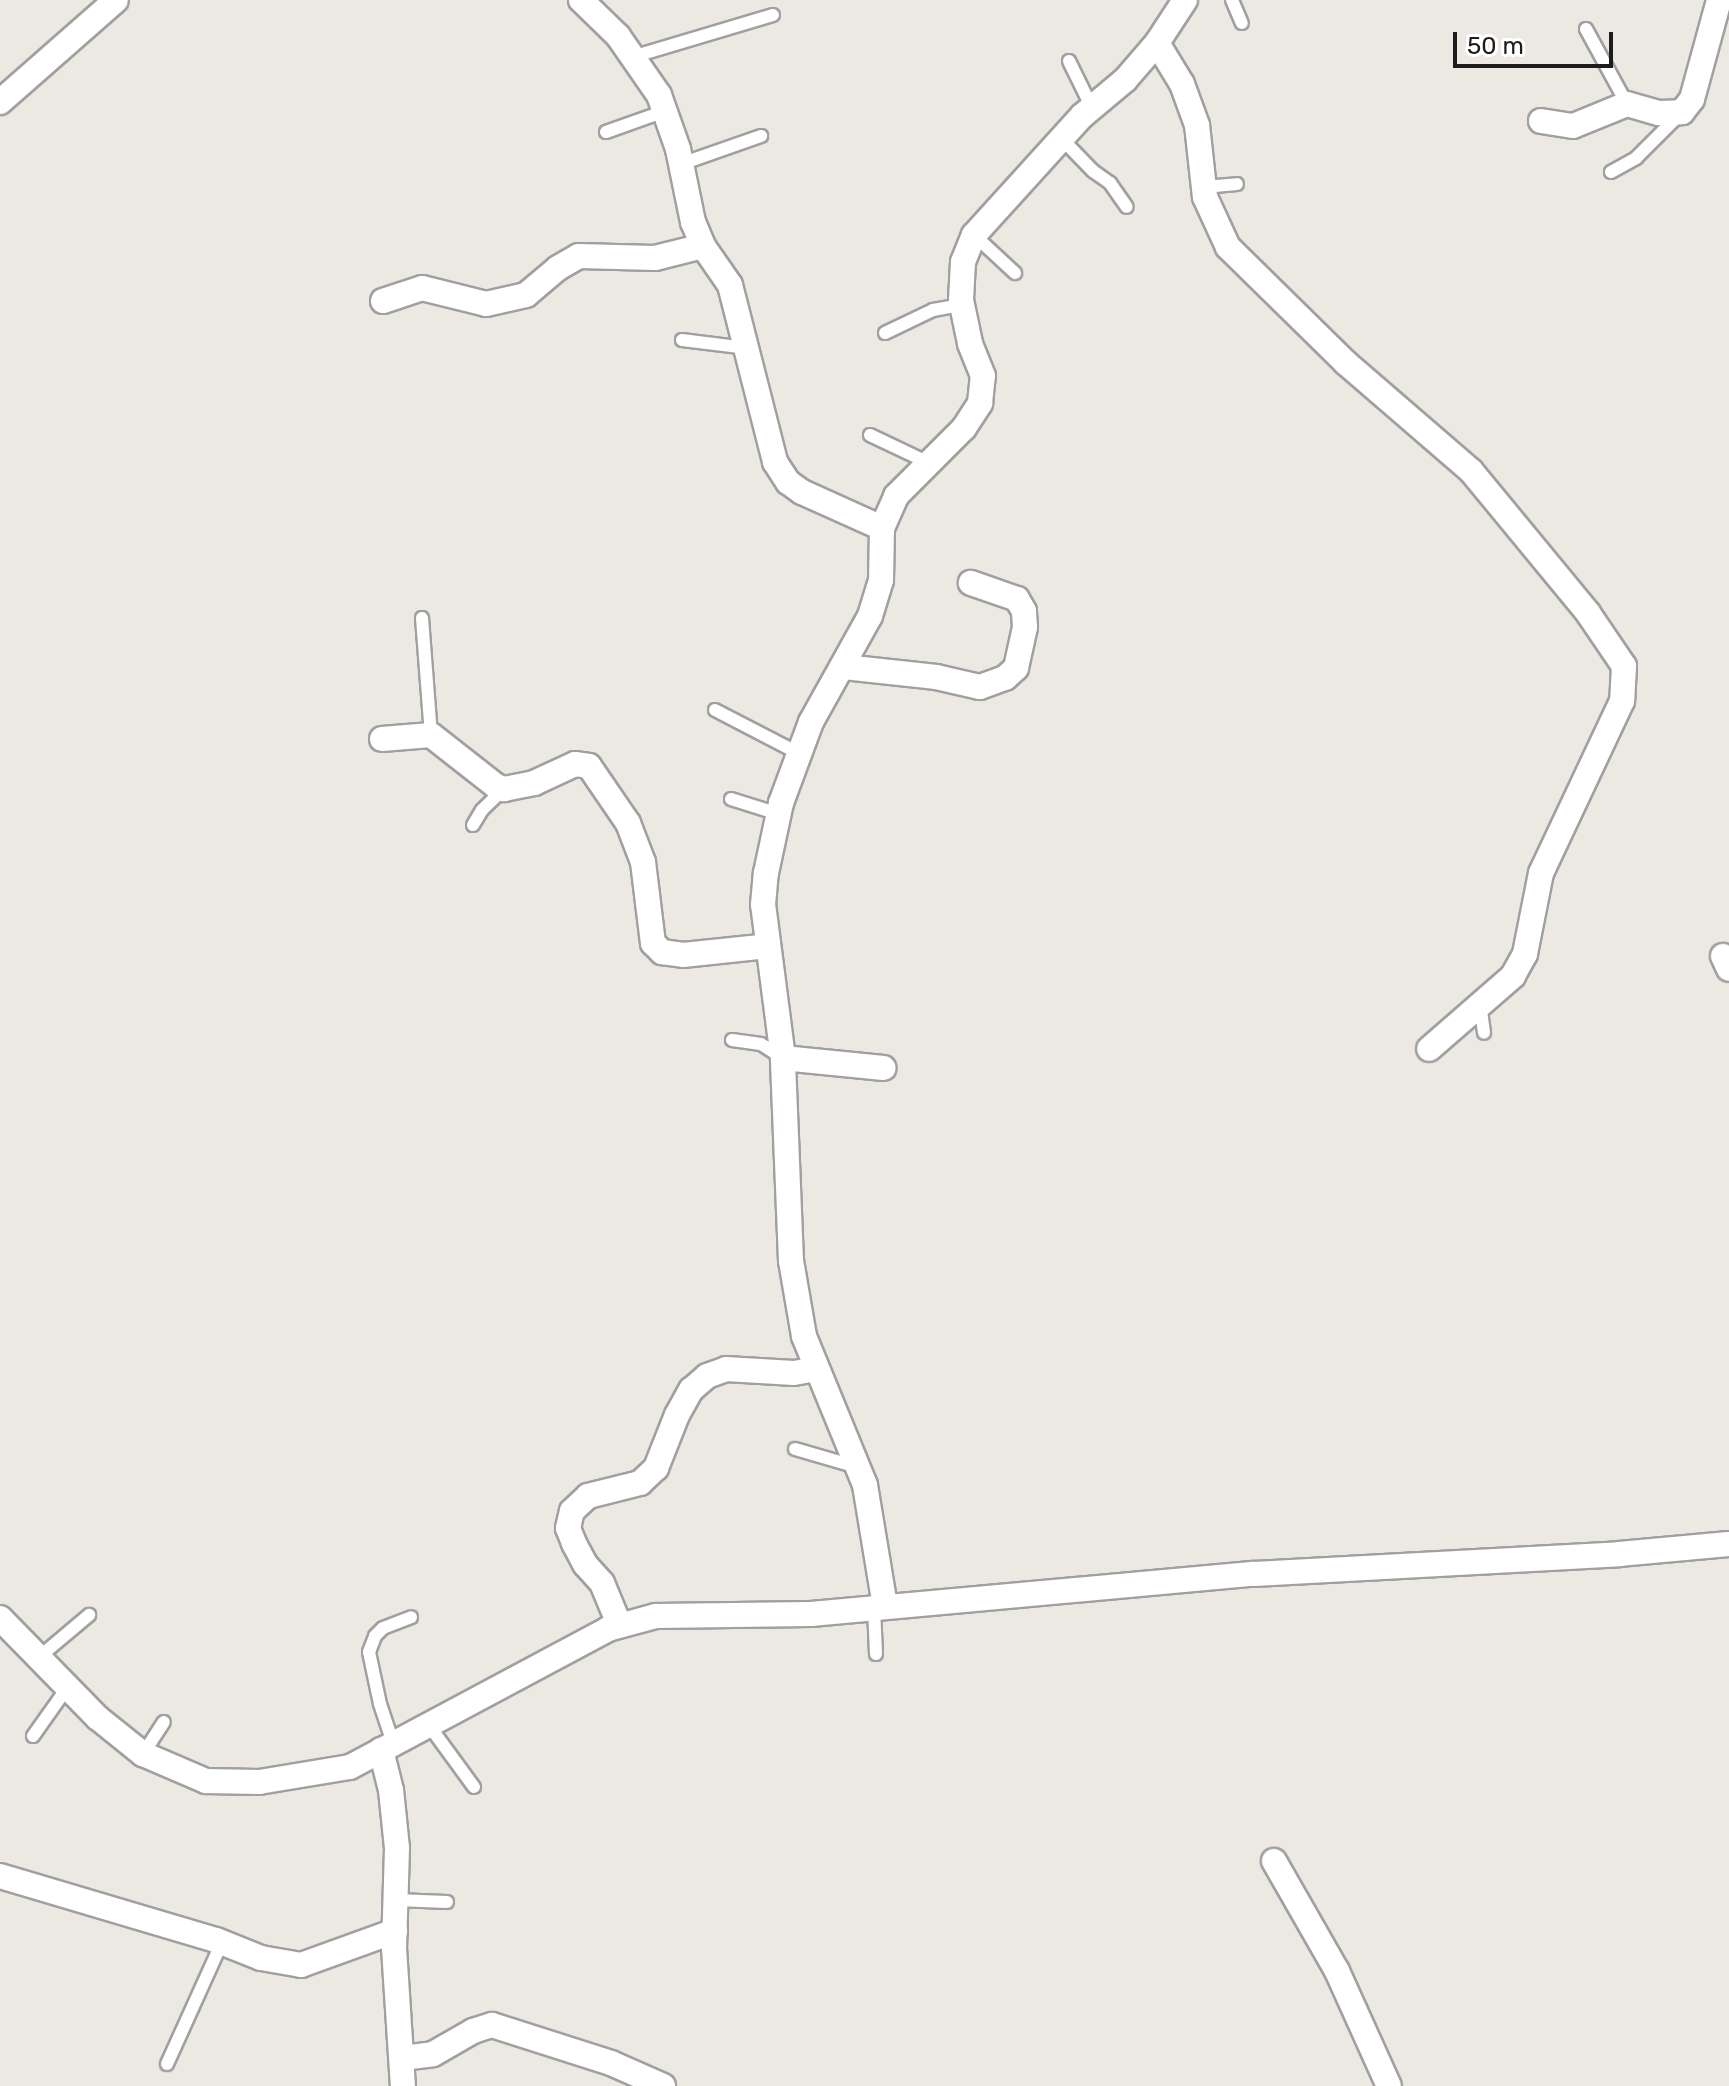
<!DOCTYPE html>
<style>
body{margin:0}
#map{position:relative;width:1729px;height:2086px;overflow:hidden;background:#ece9e3;font-family:Rubik,sans-serif}
div>[style]{position:absolute}
.roads{filter:drop-shadow(2px 0 #a0a0a0) drop-shadow(-2px 0 #a0a0a0) drop-shadow(0 2px #a0a0a0) drop-shadow(0 -2px #a0a0a0)}
.lane>*{height:12px;margin:-6px;padding:0 6px;transform-origin:6px;border-radius:6px;background:#fff}
.street>*{height:24px;margin:-12px;padding:0 12px;transform-origin:12px;border-radius:12px;background:#fff}
span{translate:-50% -50%;white-space:nowrap;text-align:center;line-height:1.15;-webkit-text-stroke:8px #fff;paint-order:stroke}
.scale{position:absolute;left:1453px;top:32px;width:160px;height:36px;box-sizing:border-box;border:4px solid #1c1c1c;border-top:0;padding-left:10px;font-size:24px;line-height:28px;white-space:nowrap;color:#1c1c1c;-webkit-text-stroke:6px #fff;paint-order:stroke}
</style>
<div id="map">
<div class="roads">
<div class="lane">
<div style="left:1232px;top:0;width:25px;rotate:67deg"></div>
<div style="left:1586px;top:29px;width:85px;rotate:61.3deg"></div>
<div style="left:632px;top:57px;width:147px;rotate:-16.6deg"></div>
<div style="left:1069px;top:61px;width:52px;rotate:63.9deg"></div>
<div style="left:606px;top:132px;width:63px;rotate:-19.6deg"></div>
<div style="left:1061px;top:138px;width:46px;rotate:45.9deg"></div>
<div style="left:1093px;top:171px;width:21px;rotate:35deg"></div>
<div style="left:1110px;top:183px;width:29px;rotate:55deg"></div>
<div style="left:681px;top:164px;width:85px;rotate:-19.3deg"></div>
<div style="left:1611px;top:172px;width:29px;rotate:-29deg"></div>
<div style="left:1636px;top:158px;width:62px;rotate:-45deg"></div>
<div style="left:1204px;top:187px;width:33px;rotate:-5deg"></div>
<div style="left:974px;top:235px;width:56px;rotate:42.8deg"></div>
<div style="left:885px;top:333px;width:53px;rotate:-25.6deg"></div>
<div style="left:933px;top:310px;width:29px;rotate:-10deg"></div>
<div style="left:682px;top:340px;width:64px;rotate:7.1deg"></div>
<div style="left:870px;top:435px;width:65px;rotate:25.4deg"></div>
<div style="left:422px;top:618px;width:117px;rotate:85.6deg"></div>
<div style="left:715px;top:710px;width:96px;rotate:27.4deg"></div>
<div style="left:731px;top:799px;width:50px;rotate:17.4deg"></div>
<div style="left:473px;top:825px;width:17px;rotate:-59deg"></div>
<div style="left:482px;top:810px;width:30px;rotate:-44deg"></div>
<div style="left:1480px;top:1004px;width:29px;rotate:82deg"></div>
<div style="left:732px;top:1040px;width:29px;rotate:8deg"></div>
<div style="left:761px;top:1044px;width:24px;rotate:33deg"></div>
<div style="left:795px;top:1449px;width:65px;rotate:16.2deg"></div>
<div style="left:874px;top:1608px;width:46px;rotate:87.5deg"></div>
<div style="left:38px;top:1658px;width:67px;rotate:-40.1deg"></div>
<div style="left:428px;top:1724px;width:78px;rotate:53.9deg"></div>
<div style="left:33px;top:1736px;width:59px;rotate:-54.7deg"></div>
<div style="left:393px;top:1743px;width:41px;rotate:-108.4deg"></div>
<div style="left:380px;top:1704px;width:53px;rotate:-101.9deg"></div>
<div style="left:369px;top:1652px;width:17px;rotate:-69deg"></div>
<div style="left:375px;top:1636px;width:11px;rotate:-45deg"></div>
<div style="left:383px;top:1628px;width:30px;rotate:-21deg"></div>
<div style="left:143px;top:1754px;width:38px;rotate:-57deg"></div>
<div style="left:396px;top:1900px;width:51px;rotate:2.2deg"></div>
<div style="left:167px;top:2064px;width:134px;rotate:-65.7deg"></div>
</div>
<div class="street">
<div style="left:581px;top:0;width:52px;rotate:44.2deg"></div>
<div style="left:618px;top:36px;width:72px;rotate:55.2deg"></div>
<div style="left:659px;top:95px;width:57px;rotate:70.6deg"></div>
<div style="left:678px;top:149px;width:75px;rotate:78.4deg"></div>
<div style="left:693px;top:222px;width:26px;rotate:67deg"></div>
<div style="left:703px;top:246px;width:47px;rotate:55.3deg"></div>
<div style="left:730px;top:285px;width:183px;rotate:75.7deg"></div>
<div style="left:775px;top:462px;width:24px;rotate:57deg"></div>
<div style="left:788px;top:482px;width:17px;rotate:36deg"></div>
<div style="left:802px;top:492px;width:88px;rotate:24.2deg"></div>
<div style="left:1157px;top:43px;width:48px;rotate:58.6deg"></div>
<div style="left:1182px;top:84px;width:44px;rotate:69.9deg"></div>
<div style="left:1197px;top:125px;width:72px;rotate:83.7deg"></div>
<div style="left:1205px;top:197px;width:55px;rotate:65.3deg"></div>
<div style="left:1228px;top:247px;width:165px;rotate:44.5deg"></div>
<div style="left:1346px;top:363px;width:165px;rotate:40.8deg"></div>
<div style="left:1471px;top:471px;width:184px;rotate:50.5deg"></div>
<div style="left:1588px;top:613px;width:64px;rotate:55.8deg"></div>
<div style="left:1624px;top:666px;width:35px;rotate:93deg"></div>
<div style="left:1622px;top:701px;width:190px;rotate:115.2deg"></div>
<div style="left:1541px;top:873px;width:83px;rotate:101.2deg"></div>
<div style="left:1525px;top:954px;width:25px;rotate:119deg"></div>
<div style="left:1513px;top:976px;width:111px;rotate:139deg"></div>
<div style="left:0;top:102px;width:154px;rotate:-41.3deg"></div>
<div style="left:1541px;top:121px;width:32px;rotate:9deg"></div>
<div style="left:1573px;top:126px;width:58px;rotate:-22.2deg"></div>
<div style="left:1627px;top:104px;width:33px;rotate:16deg"></div>
<div style="left:1659px;top:113px;width:23px;rotate:-2deg"></div>
<div style="left:1682px;top:112px;width:16px;rotate:-52deg"></div>
<div style="left:1692px;top:99px;width:103px;rotate:-74.7deg"></div>
<div style="left:383px;top:301px;width:41px;rotate:-18.4deg"></div>
<div style="left:422px;top:288px;width:66px;rotate:14deg"></div>
<div style="left:486px;top:304px;width:41px;rotate:-12.7deg"></div>
<div style="left:526px;top:295px;width:42px;rotate:-40.2deg"></div>
<div style="left:558px;top:268px;width:24px;rotate:-30deg"></div>
<div style="left:579px;top:256px;width:76px;rotate:1.5deg"></div>
<div style="left:655px;top:258px;width:49px;rotate:-14deg"></div>
<div style="left:844px;top:667px;width:93px;rotate:6.2deg"></div>
<div style="left:936px;top:677px;width:45px;rotate:12.8deg"></div>
<div style="left:980px;top:687px;width:27px;rotate:-20deg"></div>
<div style="left:1005px;top:678px;width:15px;rotate:-42deg"></div>
<div style="left:1016px;top:668px;width:42px;rotate:-77.6deg"></div>
<div style="left:1025px;top:627px;width:16px;rotate:-94deg"></div>
<div style="left:1024px;top:611px;width:14px;rotate:-120deg"></div>
<div style="left:1017px;top:599px;width:49px;rotate:-160.8deg"></div>
<div style="left:382px;top:739px;width:49px;rotate:-4.7deg"></div>
<div style="left:431px;top:735px;width:83px;rotate:38.1deg"></div>
<div style="left:496px;top:786px;width:9px;rotate:21deg"></div>
<div style="left:504px;top:789px;width:31px;rotate:-11deg"></div>
<div style="left:534px;top:783px;width:45px;rotate:-24.9deg"></div>
<div style="left:575px;top:764px;width:14px;rotate:8deg"></div>
<div style="left:589px;top:766px;width:69px;rotate:55.6deg"></div>
<div style="left:628px;top:823px;width:42px;rotate:69deg"></div>
<div style="left:643px;top:862px;width:82px;rotate:83deg"></div>
<div style="left:653px;top:943px;width:13px;rotate:45deg"></div>
<div style="left:662px;top:952px;width:21px;rotate:8deg"></div>
<div style="left:683px;top:955px;width:85px;rotate:-6deg"></div>
<div style="left:1723px;top:956px;width:14px;rotate:65deg"></div>
<div style="left:783px;top:1058px;width:101px;rotate:5.7deg"></div>
<div style="left:885px;top:1606px;width:123px;rotate:-99.4deg"></div>
<div style="left:865px;top:1485px;width:161px;rotate:-112.3deg"></div>
<div style="left:804px;top:1336px;width:76px;rotate:-99.8deg"></div>
<div style="left:791px;top:1261px;width:203px;rotate:-92.3deg"></div>
<div style="left:783px;top:1058px;width:154px;rotate:-97.4deg"></div>
<div style="left:763px;top:905px;width:32px;rotate:-85deg"></div>
<div style="left:766px;top:873px;width:72px;rotate:-77.9deg"></div>
<div style="left:781px;top:803px;width:86px;rotate:-69.7deg"></div>
<div style="left:811px;top:722px;width:121px;rotate:-60.9deg"></div>
<div style="left:870px;top:616px;width:38px;rotate:-73deg"></div>
<div style="left:881px;top:580px;width:52px;rotate:-88.9deg"></div>
<div style="left:882px;top:528px;width:35px;rotate:-66deg"></div>
<div style="left:896px;top:496px;width:96px;rotate:-45deg"></div>
<div style="left:964px;top:428px;width:30px;rotate:-57deg"></div>
<div style="left:980px;top:403px;width:27px;rotate:-84deg"></div>
<div style="left:983px;top:376px;width:35px;rotate:-112deg"></div>
<div style="left:970px;top:343px;width:44px;rotate:-101.8deg"></div>
<div style="left:961px;top:300px;width:38px;rotate:-87deg"></div>
<div style="left:963px;top:262px;width:29px;rotate:-68deg"></div>
<div style="left:974px;top:235px;width:161px;rotate:-47.8deg"></div>
<div style="left:1082px;top:116px;width:56px;rotate:-39.9deg"></div>
<div style="left:1125px;top:80px;width:49px;rotate:-49.1deg"></div>
<div style="left:1157px;top:43px;width:51px;rotate:-56.9deg"></div>
<div style="left:0;top:1618px;width:140px;rotate:45.6deg"></div>
<div style="left:98px;top:1718px;width:58px;rotate:38.7deg"></div>
<div style="left:143px;top:1754px;width:69px;rotate:23.2deg"></div>
<div style="left:206px;top:1781px;width:53px;rotate:1.1deg"></div>
<div style="left:259px;top:1782px;width:92px;rotate:-9.4deg"></div>
<div style="left:350px;top:1767px;width:293px;rotate:-28.1deg"></div>
<div style="left:608px;top:1629px;width:50px;rotate:-15.2deg"></div>
<div style="left:656px;top:1616px;width:155px;rotate:-0.7deg"></div>
<div style="left:811px;top:1614px;width:445px;rotate:-5.2deg"></div>
<div style="left:1254px;top:1574px;width:366px;rotate:-3.1deg"></div>
<div style="left:1619px;top:1554px;width:110px;rotate:-5.2deg"></div>
<div style="left:619px;top:1624px;width:44px;rotate:-112.5deg"></div>
<div style="left:602px;top:1583px;width:25px;rotate:-132deg"></div>
<div style="left:585px;top:1564px;width:24px;rotate:-118deg"></div>
<div style="left:574px;top:1543px;width:16px;rotate:-112deg"></div>
<div style="left:568px;top:1528px;width:17px;rotate:-77deg"></div>
<div style="left:572px;top:1511px;width:22px;rotate:-43deg"></div>
<div style="left:588px;top:1496px;width:54px;rotate:-14deg"></div>
<div style="left:640px;top:1483px;width:22px;rotate:-43deg"></div>
<div style="left:656px;top:1468px;width:57px;rotate:-68.4deg"></div>
<div style="left:677px;top:1415px;width:29px;rotate:-61deg"></div>
<div style="left:691px;top:1390px;width:21px;rotate:-41deg"></div>
<div style="left:707px;top:1376px;width:20px;rotate:-20deg"></div>
<div style="left:726px;top:1369px;width:68px;rotate:3.4deg"></div>
<div style="left:794px;top:1373px;width:23px;rotate:-10deg"></div>
<div style="left:381px;top:1750px;width:41px;rotate:76deg"></div>
<div style="left:391px;top:1790px;width:58px;rotate:84.1deg"></div>
<div style="left:397px;top:1848px;width:100px;rotate:91.7deg"></div>
<div style="left:394px;top:1948px;width:138px;rotate:86.3deg"></div>
<div style="left:1274px;top:1861px;width:127px;rotate:60.2deg"></div>
<div style="left:1337px;top:1971px;width:126px;rotate:65.7deg"></div>
<div style="left:0;top:1876px;width:225px;rotate:16.5deg"></div>
<div style="left:216px;top:1940px;width:48px;rotate:21.8deg"></div>
<div style="left:261px;top:1958px;width:41px;rotate:9.9deg"></div>
<div style="left:301px;top:1965px;width:100px;rotate:-19.9deg"></div>
<div style="left:402px;top:2058px;width:31px;rotate:-7deg"></div>
<div style="left:433px;top:2054px;width:46px;rotate:-29.9deg"></div>
<div style="left:473px;top:2031px;width:20px;rotate:-18deg"></div>
<div style="left:492px;top:2025px;width:125px;rotate:17.7deg"></div>
<div style="left:611px;top:2063px;width:57px;rotate:23.9deg"></div>
</div>
</div>
<div class="scale">50 m</div>
</div>
